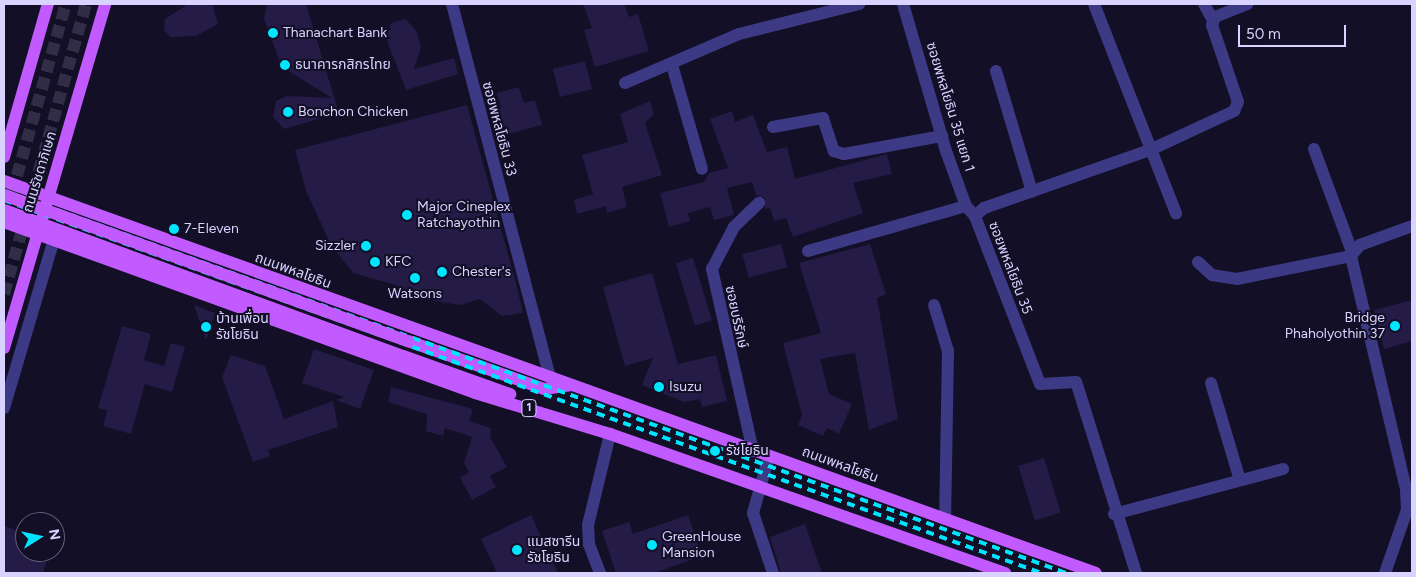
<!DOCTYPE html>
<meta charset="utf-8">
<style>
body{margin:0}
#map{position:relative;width:1416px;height:577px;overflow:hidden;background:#130f26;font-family:Figtree,"Noto Sans Thai",sans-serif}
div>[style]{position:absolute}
.building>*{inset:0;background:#241b47;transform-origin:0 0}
.primary-tunnel>*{height:12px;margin-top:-6px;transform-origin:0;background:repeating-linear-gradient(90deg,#312d47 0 12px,transparent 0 18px)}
.minor>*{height:12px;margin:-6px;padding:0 6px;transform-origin:6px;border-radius:6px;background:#3d3a85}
.tertiary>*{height:12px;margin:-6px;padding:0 6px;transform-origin:6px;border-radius:6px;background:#3d3a85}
.primary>*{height:12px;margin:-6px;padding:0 6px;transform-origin:6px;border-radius:6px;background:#c25bff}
.rail>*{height:4px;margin-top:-2px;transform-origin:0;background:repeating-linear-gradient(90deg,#00e5ff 0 8px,transparent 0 14px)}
.primary-bridge>*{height:12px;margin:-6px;padding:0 6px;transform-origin:6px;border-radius:6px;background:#c25bff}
.dots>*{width:14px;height:14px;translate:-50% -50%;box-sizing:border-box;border:2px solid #130f26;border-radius:50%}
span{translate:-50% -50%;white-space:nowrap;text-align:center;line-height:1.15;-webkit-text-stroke:4px #130f26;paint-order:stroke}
.shield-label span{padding:1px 4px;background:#130f26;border:1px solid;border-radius:4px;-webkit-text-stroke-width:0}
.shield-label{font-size:12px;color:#d9d4ff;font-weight:700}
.poi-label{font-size:14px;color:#d9d4ff}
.left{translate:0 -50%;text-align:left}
.right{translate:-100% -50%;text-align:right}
.street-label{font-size:14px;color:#d9d4ff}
.frame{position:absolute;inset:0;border:5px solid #d9d4ff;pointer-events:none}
.north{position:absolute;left:15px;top:512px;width:50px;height:50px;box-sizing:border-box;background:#130f26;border:1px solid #625e7d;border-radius:50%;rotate:80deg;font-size:14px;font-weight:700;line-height:20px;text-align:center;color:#d9d4ff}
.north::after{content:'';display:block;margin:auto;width:18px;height:22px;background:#00e5ff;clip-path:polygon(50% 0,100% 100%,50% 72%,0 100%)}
.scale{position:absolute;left:1238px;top:25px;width:108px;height:22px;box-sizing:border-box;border:2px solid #d9d4ff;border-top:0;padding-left:6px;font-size:15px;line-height:18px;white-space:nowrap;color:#d9d4ff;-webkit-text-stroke:4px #130f26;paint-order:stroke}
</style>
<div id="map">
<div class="building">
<div style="clip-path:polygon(188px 4px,212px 4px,218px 24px,196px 36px,170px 37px,164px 30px,165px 19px)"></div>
<div style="clip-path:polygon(267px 4px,306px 4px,339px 113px,284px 129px,273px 117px,276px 101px,287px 96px,332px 98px,282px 67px,264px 19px)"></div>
<div style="clip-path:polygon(583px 4px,624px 4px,629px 17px,638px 14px,649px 51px,595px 67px,584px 30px,592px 28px)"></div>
<div style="clip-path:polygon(405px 19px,416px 30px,421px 47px,414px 69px,454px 58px,458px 74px,406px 90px,386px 38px,391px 23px)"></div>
<div style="left:585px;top:61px;width:29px;height:33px;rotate:76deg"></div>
<div style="clip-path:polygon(519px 87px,524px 103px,535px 100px,542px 125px,508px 134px,506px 126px,496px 128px,492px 110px,501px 107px,497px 93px)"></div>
<div style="clip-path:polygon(650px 101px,654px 114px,645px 123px,662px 175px,622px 187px,627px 207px,607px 213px,606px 206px,577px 214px,574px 200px,593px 194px,582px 155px,628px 142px,620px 114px)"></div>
<div style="clip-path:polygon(467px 105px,517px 287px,523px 313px,502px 316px,480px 299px,460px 305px,405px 296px,402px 287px,353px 273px,331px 245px,306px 191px,295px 150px)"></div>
<div style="clip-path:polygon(732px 111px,735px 122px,753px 115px,767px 152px,787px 147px,795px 179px,887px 154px,892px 174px,853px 183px,863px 213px,793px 237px,786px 218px,774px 221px,770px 208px,765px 209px,765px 198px,756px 195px,752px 182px,727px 188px,734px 215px,714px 220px,710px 207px,688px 213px,690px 221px,669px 227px,660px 193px,704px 182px,709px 173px,728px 168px,710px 119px)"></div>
<div style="left:781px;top:244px;width:24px;height:40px;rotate:75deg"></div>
<div style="clip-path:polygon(870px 244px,886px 294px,877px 298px,898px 419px,869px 430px,855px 353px,820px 359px,829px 394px,852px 404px,839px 434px,827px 428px,823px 436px,798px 425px,802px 415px,783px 343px,821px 333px,799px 263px)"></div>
<div style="left:693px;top:258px;width:65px;height:18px;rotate:73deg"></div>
<div style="clip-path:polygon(652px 273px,678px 364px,716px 355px,727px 401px,702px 407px,700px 399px,684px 402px,642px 385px,653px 358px,625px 366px,603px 287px)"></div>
<div style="clip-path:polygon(1412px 300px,1412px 341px,1384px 349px,1374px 310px)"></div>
<div style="clip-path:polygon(194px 305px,215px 313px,206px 340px)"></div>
<div style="clip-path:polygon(122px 326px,151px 334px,144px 360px,164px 366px,171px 343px,185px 347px,172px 392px,145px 384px,131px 434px,103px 426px,107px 410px,98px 408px)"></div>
<div style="clip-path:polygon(314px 349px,374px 370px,360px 409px,336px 400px,344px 397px,302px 383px)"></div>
<div style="clip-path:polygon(231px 355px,265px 366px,284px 419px,333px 401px,338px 427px,268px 450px,270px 456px,253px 462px,222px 377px)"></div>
<div style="clip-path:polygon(391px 387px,473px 409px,469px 421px,491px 428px,490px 437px,507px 467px,490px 476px,496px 487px,472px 500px,460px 478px,469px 472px,464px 463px,472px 437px,445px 428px,443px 436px,426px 431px,427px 414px,388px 402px)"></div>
<div style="left:1044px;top:458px;width:57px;height:27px;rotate:73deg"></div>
<div style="clip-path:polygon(531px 515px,558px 573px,497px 573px,481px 539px)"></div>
<div style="clip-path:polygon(688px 515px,702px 556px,654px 573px,616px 573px,602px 531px,629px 522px,633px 534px)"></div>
<div style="clip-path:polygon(805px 524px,822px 573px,781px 573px,770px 537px)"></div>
<div style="clip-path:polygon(4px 526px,25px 533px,25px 552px,49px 552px,43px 573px,4px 573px)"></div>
</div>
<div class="primary-tunnel">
<div style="left:12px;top:193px;width:197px;rotate:-74.1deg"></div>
<div style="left:4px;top:294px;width:301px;rotate:-74.2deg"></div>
</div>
<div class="minor">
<div style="left:452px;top:4px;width:386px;rotate:75.3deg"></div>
<div style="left:903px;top:4px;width:153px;rotate:73.7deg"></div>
<div style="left:946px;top:151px;width:59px;rotate:70deg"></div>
<div style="left:966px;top:206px;width:13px;rotate:48deg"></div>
<div style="left:1094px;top:4px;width:225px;rotate:68.6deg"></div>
<div style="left:1204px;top:4px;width:18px;rotate:61deg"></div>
<div style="left:672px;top:65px;width:108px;rotate:73.9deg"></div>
<div style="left:996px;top:71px;width:126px;rotate:73.4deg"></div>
<div style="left:625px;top:83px;width:124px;rotate:-23.3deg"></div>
<div style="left:739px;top:34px;width:124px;rotate:-14deg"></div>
<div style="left:773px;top:127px;width:51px;rotate:-10.2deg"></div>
<div style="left:823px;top:118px;width:35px;rotate:72deg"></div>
<div style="left:834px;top:151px;width:10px;rotate:17deg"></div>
<div style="left:844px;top:154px;width:100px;rotate:-10.4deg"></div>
<div style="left:1314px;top:149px;width:110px;rotate:69.7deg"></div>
<div style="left:808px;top:251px;width:164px;rotate:-15.9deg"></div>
<div style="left:1198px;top:262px;width:19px;rotate:43deg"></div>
<div style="left:1212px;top:275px;width:25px;rotate:9deg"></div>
<div style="left:1237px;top:279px;width:116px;rotate:-11.4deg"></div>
<div style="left:934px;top:305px;width:48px;rotate:73.1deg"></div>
<div style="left:948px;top:351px;width:168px;rotate:91deg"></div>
<div style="left:1211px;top:383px;width:101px;rotate:73.4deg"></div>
<div style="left:4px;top:408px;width:176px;rotate:-73.5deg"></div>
<div style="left:753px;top:451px;width:187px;rotate:-102.7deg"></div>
<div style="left:712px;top:269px;width:47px;rotate:-62.4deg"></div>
<div style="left:734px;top:227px;width:35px;rotate:-44deg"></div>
<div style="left:769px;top:456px;width:59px;rotate:105.7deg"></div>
<div style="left:753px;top:513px;width:63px;rotate:71.6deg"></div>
<div style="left:1114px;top:514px;width:175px;rotate:-14.9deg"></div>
<div style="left:600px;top:573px;width:31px;rotate:-111deg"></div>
<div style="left:589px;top:544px;width:19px;rotate:-93deg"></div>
<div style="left:588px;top:525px;width:94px;rotate:-76.4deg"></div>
<div style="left:1385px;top:573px;width:67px;rotate:-70.8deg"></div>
<div style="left:1407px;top:510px;width:21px;rotate:-93deg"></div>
<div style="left:1406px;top:489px;width:239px;rotate:-103.3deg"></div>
<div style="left:1351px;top:256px;width:14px;rotate:-51deg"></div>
<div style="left:1360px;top:245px;width:55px;rotate:-20.1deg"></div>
</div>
<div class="tertiary">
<div style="left:1136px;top:573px;width:200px;rotate:-107.4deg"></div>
<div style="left:1076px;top:382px;width:36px;rotate:177deg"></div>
<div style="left:1040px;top:384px;width:180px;rotate:-111.2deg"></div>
<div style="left:975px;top:216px;width:12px;rotate:-42deg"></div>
<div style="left:984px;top:208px;width:176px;rotate:-19.3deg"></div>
<div style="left:1150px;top:150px;width:93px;rotate:-24.9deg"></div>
<div style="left:1234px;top:111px;width:10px;rotate:-66deg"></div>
<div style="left:1238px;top:102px;width:81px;rotate:-108.7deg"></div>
<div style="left:1212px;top:25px;width:9px;rotate:-69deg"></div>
<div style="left:1215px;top:17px;width:35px;rotate:-22deg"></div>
</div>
<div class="primary">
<div style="left:4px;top:157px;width:159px;rotate:-74deg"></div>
<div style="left:4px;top:181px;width:1160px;rotate:19.75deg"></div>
<div style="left:4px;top:222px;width:501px;rotate:19.95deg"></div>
<div style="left:475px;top:393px;width:141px;rotate:16.9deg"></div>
<div style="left:610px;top:434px;width:419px;rotate:19.4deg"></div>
<div style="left:408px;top:341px;width:144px;rotate:19.4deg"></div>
<div style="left:544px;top:389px;width:28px;rotate:-8deg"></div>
<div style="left:4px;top:348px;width:359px;rotate:-73.6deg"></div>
<div style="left:403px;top:356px;width:114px;rotate:19.6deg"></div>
</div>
<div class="rail">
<div style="left:4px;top:191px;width:1129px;rotate:19.78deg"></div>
<div style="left:4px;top:200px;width:1102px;rotate:19.78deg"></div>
</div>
<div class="primary-bridge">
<div style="left:4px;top:195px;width:430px;rotate:19.9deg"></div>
<div style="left:4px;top:210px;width:425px;rotate:20.1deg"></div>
</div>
<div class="dots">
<div style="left:273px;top:33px;background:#00e5ff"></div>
<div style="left:285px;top:65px;background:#00e5ff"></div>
<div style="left:288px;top:112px;background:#00e5ff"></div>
<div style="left:407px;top:215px;background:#00e5ff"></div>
<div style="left:174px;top:229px;background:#00e5ff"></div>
<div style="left:366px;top:246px;background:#00e5ff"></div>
<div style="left:375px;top:262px;background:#00e5ff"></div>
<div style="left:442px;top:272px;background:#00e5ff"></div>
<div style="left:415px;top:278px;background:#00e5ff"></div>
<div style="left:1395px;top:326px;background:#00e5ff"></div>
<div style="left:206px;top:327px;background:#00e5ff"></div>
<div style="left:659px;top:387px;background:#00e5ff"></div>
<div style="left:715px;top:451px;background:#00e5ff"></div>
<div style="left:652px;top:545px;background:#00e5ff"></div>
<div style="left:517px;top:550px;background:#00e5ff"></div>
</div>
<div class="shield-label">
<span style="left:529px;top:408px">1</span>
</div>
<div class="poi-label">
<span class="left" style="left:283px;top:33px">Thanachart Bank</span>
<span class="left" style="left:295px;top:65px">ธนาคารกสิกรไทย</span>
<span class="left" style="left:298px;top:112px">Bonchon Chicken</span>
<span class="left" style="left:417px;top:215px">Major Cineplex<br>Ratchayothin</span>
<span class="left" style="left:184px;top:229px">7-Eleven</span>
<span class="right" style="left:356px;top:246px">Sizzler</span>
<span class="left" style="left:385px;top:262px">KFC</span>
<span class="left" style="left:452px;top:272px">Chester's</span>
<span style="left:415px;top:294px">Watsons</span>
<span class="right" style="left:1385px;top:326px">Bridge<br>Phaholyothin 37</span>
<span class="left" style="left:216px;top:327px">บ้านเพื่อน<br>รัชโยธิน</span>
<span class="left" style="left:669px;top:387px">Isuzu</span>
<span class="left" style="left:726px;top:451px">รัชโยธิน</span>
<span class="left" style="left:662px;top:545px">GreenHouse<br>Mansion</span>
<span class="left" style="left:527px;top:550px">แมสซารีน<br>รัชโยธิน</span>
</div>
<div class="street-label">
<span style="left:950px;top:107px;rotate:73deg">ซอยพหลโยธิน 35 แยก 1</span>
<span style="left:499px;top:129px;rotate:75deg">ซอยพหลโยธิน 33</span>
<span style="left:40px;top:172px;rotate:-73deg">ถนนรัชดาภิเษก</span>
<span style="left:1010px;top:268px;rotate:69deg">ซอยพหลโยธิน 35</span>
<span style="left:293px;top:271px;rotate:20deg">ถนนพหลโยธิน</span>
<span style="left:736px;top:317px;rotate:78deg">ซอยบริรักษ์</span>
<span style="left:840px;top:465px;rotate:20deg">ถนนพหลโยธิน</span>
</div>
<div class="frame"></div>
<div class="north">N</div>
<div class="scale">50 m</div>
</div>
